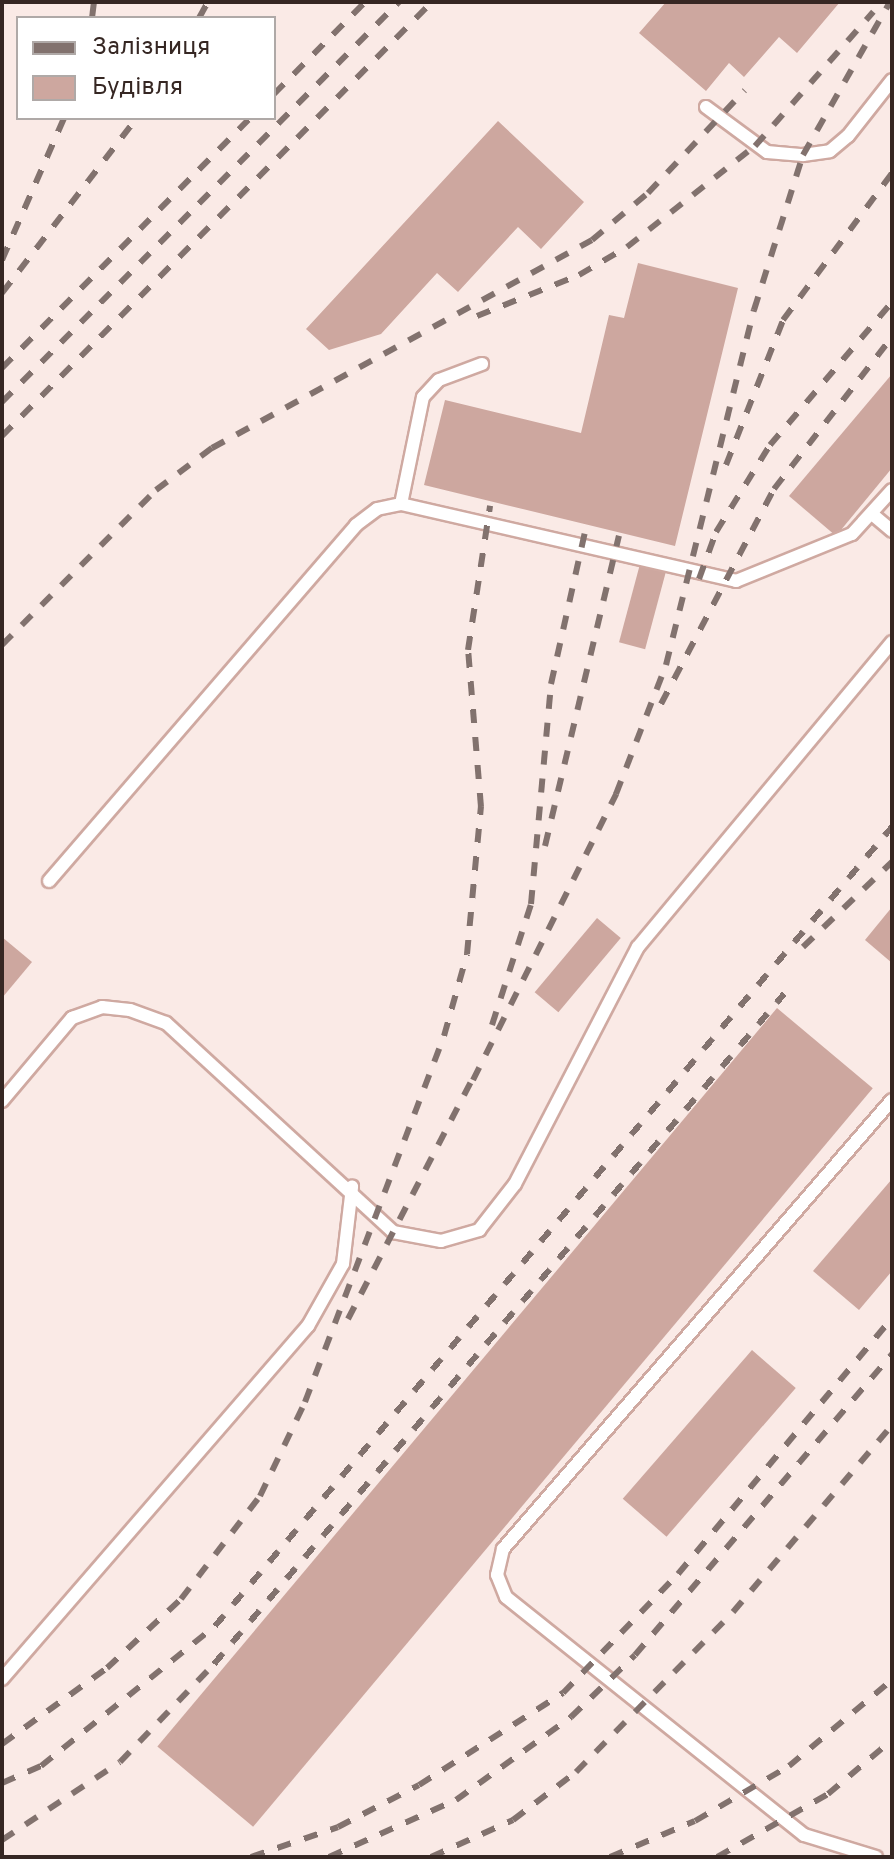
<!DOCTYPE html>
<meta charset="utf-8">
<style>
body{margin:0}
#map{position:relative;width:894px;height:1859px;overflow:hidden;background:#faeae6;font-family:Overpass,sans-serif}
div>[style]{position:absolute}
.building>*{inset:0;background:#cda79f;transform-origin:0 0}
.roads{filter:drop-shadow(2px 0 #cfa9a1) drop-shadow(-2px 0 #cfa9a1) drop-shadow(0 2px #cfa9a1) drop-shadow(0 -2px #cfa9a1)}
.service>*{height:12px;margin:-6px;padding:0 6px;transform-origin:6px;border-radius:6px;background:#fff}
.rail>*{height:6px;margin-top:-3px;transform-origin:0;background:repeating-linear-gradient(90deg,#82726e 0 14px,transparent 0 28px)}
span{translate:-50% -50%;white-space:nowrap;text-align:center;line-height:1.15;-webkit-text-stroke:8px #fff;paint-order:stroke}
.frame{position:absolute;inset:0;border:4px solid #362723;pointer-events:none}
.legend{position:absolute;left:16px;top:16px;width:260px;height:104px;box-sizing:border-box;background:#fff;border:2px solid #afa9a7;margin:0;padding:10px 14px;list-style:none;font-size:24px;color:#362723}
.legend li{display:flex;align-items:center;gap:16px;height:40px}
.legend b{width:40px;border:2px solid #afa9a7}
</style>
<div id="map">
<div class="building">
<div style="clip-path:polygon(666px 2px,840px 2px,797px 53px,779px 37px,744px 77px,729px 63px,706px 91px,639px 33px)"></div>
<div style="clip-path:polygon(498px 121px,584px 202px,541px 249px,518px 227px,458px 292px,437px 273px,381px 334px,329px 350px,306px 329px)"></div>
<div style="clip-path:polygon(638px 263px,738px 288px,675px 546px,424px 485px,445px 400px,581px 433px,609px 315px,624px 318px)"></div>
<div style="clip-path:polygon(892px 374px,892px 468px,836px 536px,789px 496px)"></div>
<div style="left:640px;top:564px;width:27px;height:81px;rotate:15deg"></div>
<div style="clip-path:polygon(892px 907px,892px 963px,865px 940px)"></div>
<div style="left:597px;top:918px;width:31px;height:97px;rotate:40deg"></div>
<div style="clip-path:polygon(2px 937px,32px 962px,2px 998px)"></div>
<div style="left:777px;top:1008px;width:125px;height:964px;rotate:40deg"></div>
<div style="clip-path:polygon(892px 1179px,892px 1271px,859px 1310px,813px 1271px)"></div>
<div style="left:752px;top:1350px;width:58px;height:197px;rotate:41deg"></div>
</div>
<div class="roads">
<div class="service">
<div style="left:706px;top:107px;width:76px;rotate:36.4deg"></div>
<div style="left:767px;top:152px;width:36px;rotate:5deg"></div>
<div style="left:803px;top:155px;width:27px;rotate:-8deg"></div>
<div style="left:830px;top:151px;width:23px;rotate:-40deg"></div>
<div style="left:848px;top:136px;width:71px;rotate:-51.8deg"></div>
<div style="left:401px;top:504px;width:109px;rotate:-78.4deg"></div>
<div style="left:423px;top:397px;width:23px;rotate:-47deg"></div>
<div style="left:439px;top:380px;width:46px;rotate:-20.4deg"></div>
<div style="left:872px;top:514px;width:26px;rotate:40deg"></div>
<div style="left:49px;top:881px;width:470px;rotate:-49.2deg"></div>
<div style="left:356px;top:525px;width:26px;rotate:-37deg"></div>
<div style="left:377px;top:509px;width:25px;rotate:-12deg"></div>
<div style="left:401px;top:504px;width:344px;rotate:12.9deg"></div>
<div style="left:736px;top:581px;width:125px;rotate:-22.1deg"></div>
<div style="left:852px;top:534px;width:59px;rotate:-47.7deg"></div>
<div style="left:2px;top:1101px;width:109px;rotate:-49.9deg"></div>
<div style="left:72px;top:1018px;width:32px;rotate:-20deg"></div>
<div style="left:102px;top:1007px;width:28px;rotate:6deg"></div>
<div style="left:130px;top:1010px;width:38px;rotate:20deg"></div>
<div style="left:166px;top:1023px;width:309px;rotate:42.6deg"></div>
<div style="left:393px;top:1232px;width:49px;rotate:10.6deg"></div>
<div style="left:441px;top:1241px;width:40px;rotate:-16deg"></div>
<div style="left:479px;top:1230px;width:58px;rotate:-52deg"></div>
<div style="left:515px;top:1184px;width:267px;rotate:-62.6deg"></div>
<div style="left:638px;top:947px;width:397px;rotate:-50.2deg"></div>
<div style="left:2px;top:1679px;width:467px;rotate:-49.1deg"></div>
<div style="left:308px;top:1326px;width:71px;rotate:-60.6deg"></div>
<div style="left:343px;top:1264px;width:78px;rotate:-83.3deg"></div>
<div style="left:876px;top:1857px;width:75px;rotate:-163deg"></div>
<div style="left:804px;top:1835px;width:381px;rotate:-141.4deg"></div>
<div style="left:506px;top:1597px;width:24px;rotate:-112deg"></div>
<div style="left:497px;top:1575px;width:27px;rotate:-77deg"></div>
<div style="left:503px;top:1549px;width:594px;rotate:-49.1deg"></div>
</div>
</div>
<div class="rail">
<div style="left:92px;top:18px;width:16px;rotate:-83deg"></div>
<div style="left:199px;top:18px;width:18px;rotate:-61deg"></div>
<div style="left:274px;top:94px;width:129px;rotate:-45.3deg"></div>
<div style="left:2px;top:260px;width:155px;rotate:-66.4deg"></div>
<div style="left:2px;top:293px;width:221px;rotate:-52.4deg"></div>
<div style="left:477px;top:316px;width:110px;rotate:-21.9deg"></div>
<div style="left:579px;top:275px;width:56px;rotate:-30.3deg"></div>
<div style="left:627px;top:247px;width:163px;rotate:-38.3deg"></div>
<div style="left:755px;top:146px;width:179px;rotate:-48.6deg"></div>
<div style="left:2px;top:368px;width:352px;rotate:-45.2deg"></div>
<div style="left:2px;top:402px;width:564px;rotate:-45.22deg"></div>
<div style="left:2px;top:436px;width:611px;rotate:-45.27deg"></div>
<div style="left:726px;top:465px;width:156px;rotate:-68.5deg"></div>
<div style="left:783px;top:320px;width:183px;rotate:-53.4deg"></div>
<div style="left:699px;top:579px;width:50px;rotate:-70.1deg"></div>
<div style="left:716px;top:532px;width:102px;rotate:-58.2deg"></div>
<div style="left:770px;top:445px;width:188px;rotate:-49.5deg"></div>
<div style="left:2px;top:645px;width:218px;rotate:-45.2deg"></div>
<div style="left:156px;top:490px;width:70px;rotate:-36.9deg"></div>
<div style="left:212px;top:448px;width:433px;rotate:-28.7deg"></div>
<div style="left:592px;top:240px;width:73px;rotate:-40deg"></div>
<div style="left:648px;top:193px;width:141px;rotate:-46.7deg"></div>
<div style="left:661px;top:704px;width:243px;rotate:-62.3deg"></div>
<div style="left:774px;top:489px;width:192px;rotate:-52.2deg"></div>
<div style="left:545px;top:846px;width:319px;rotate:-76.6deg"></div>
<div style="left:803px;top:947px;width:123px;rotate:-43.7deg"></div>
<div style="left:492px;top:1025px;width:127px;rotate:-72.1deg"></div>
<div style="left:531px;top:904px;width:221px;rotate:-84.8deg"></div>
<div style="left:551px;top:684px;width:160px;rotate:-77.4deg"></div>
<div style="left:473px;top:1080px;width:320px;rotate:-63.4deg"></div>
<div style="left:616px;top:794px;width:138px;rotate:-68.8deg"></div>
<div style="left:666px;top:665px;width:366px;rotate:-76.1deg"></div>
<div style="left:754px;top:310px;width:163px;rotate:-72.5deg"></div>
<div style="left:803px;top:155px;width:176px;rotate:-60.4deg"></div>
<div style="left:348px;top:1319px;width:280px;rotate:-62.6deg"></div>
<div style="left:2px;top:1744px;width:130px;rotate:-35.9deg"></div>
<div style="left:107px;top:1668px;width:101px;rotate:-43deg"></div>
<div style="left:181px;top:1599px;width:130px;rotate:-52.5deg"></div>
<div style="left:260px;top:1496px;width:104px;rotate:-64.4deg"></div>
<div style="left:305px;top:1402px;width:392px;rotate:-69.2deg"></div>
<div style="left:444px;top:1036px;width:85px;rotate:-74.3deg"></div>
<div style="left:467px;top:954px;width:148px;rotate:-84.6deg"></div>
<div style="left:481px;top:807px;width:158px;rotate:-94.7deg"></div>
<div style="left:468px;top:650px;width:146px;rotate:-81.3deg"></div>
<div style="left:2px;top:1783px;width:43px;rotate:-23.6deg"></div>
<div style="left:41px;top:1766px;width:223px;rotate:-38.8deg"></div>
<div style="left:215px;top:1626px;width:1047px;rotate:-49.73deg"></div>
<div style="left:2px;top:1840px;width:141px;rotate:-33.5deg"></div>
<div style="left:120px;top:1762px;width:136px;rotate:-46.2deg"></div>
<div style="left:214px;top:1664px;width:880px;rotate:-49.61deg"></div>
<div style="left:251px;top:1857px;width:92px;rotate:-19deg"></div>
<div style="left:338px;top:1827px;width:91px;rotate:-27.4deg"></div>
<div style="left:419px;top:1785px;width:171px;rotate:-32.6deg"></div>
<div style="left:563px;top:1693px;width:165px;rotate:-46deg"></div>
<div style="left:678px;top:1574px;width:334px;rotate:-50.1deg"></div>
<div style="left:329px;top:1857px;width:139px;rotate:-24.2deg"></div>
<div style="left:456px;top:1800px;width:142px;rotate:-35.8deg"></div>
<div style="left:571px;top:1717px;width:89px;rotate:-44.1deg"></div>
<div style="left:635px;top:1655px;width:396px;rotate:-49.5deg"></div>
<div style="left:431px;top:1857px;width:90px;rotate:-24.3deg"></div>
<div style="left:513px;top:1820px;width:79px;rotate:-37.3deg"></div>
<div style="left:576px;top:1772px;width:224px;rotate:-45.5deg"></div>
<div style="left:733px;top:1612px;width:245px;rotate:-49.6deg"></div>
<div style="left:610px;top:1857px;width:92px;rotate:-23deg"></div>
<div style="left:695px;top:1821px;width:109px;rotate:-30.3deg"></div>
<div style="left:789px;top:1766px;width:134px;rotate:-39.9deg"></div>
<div style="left:717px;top:1857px;width:128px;rotate:-29.6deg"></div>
<div style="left:828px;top:1794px;width:84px;rotate:-40.2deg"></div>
</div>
<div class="frame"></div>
<ul class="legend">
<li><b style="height:10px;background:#82726e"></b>Залізниця</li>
<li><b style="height:22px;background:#cda79f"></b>Будівля</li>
</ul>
</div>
